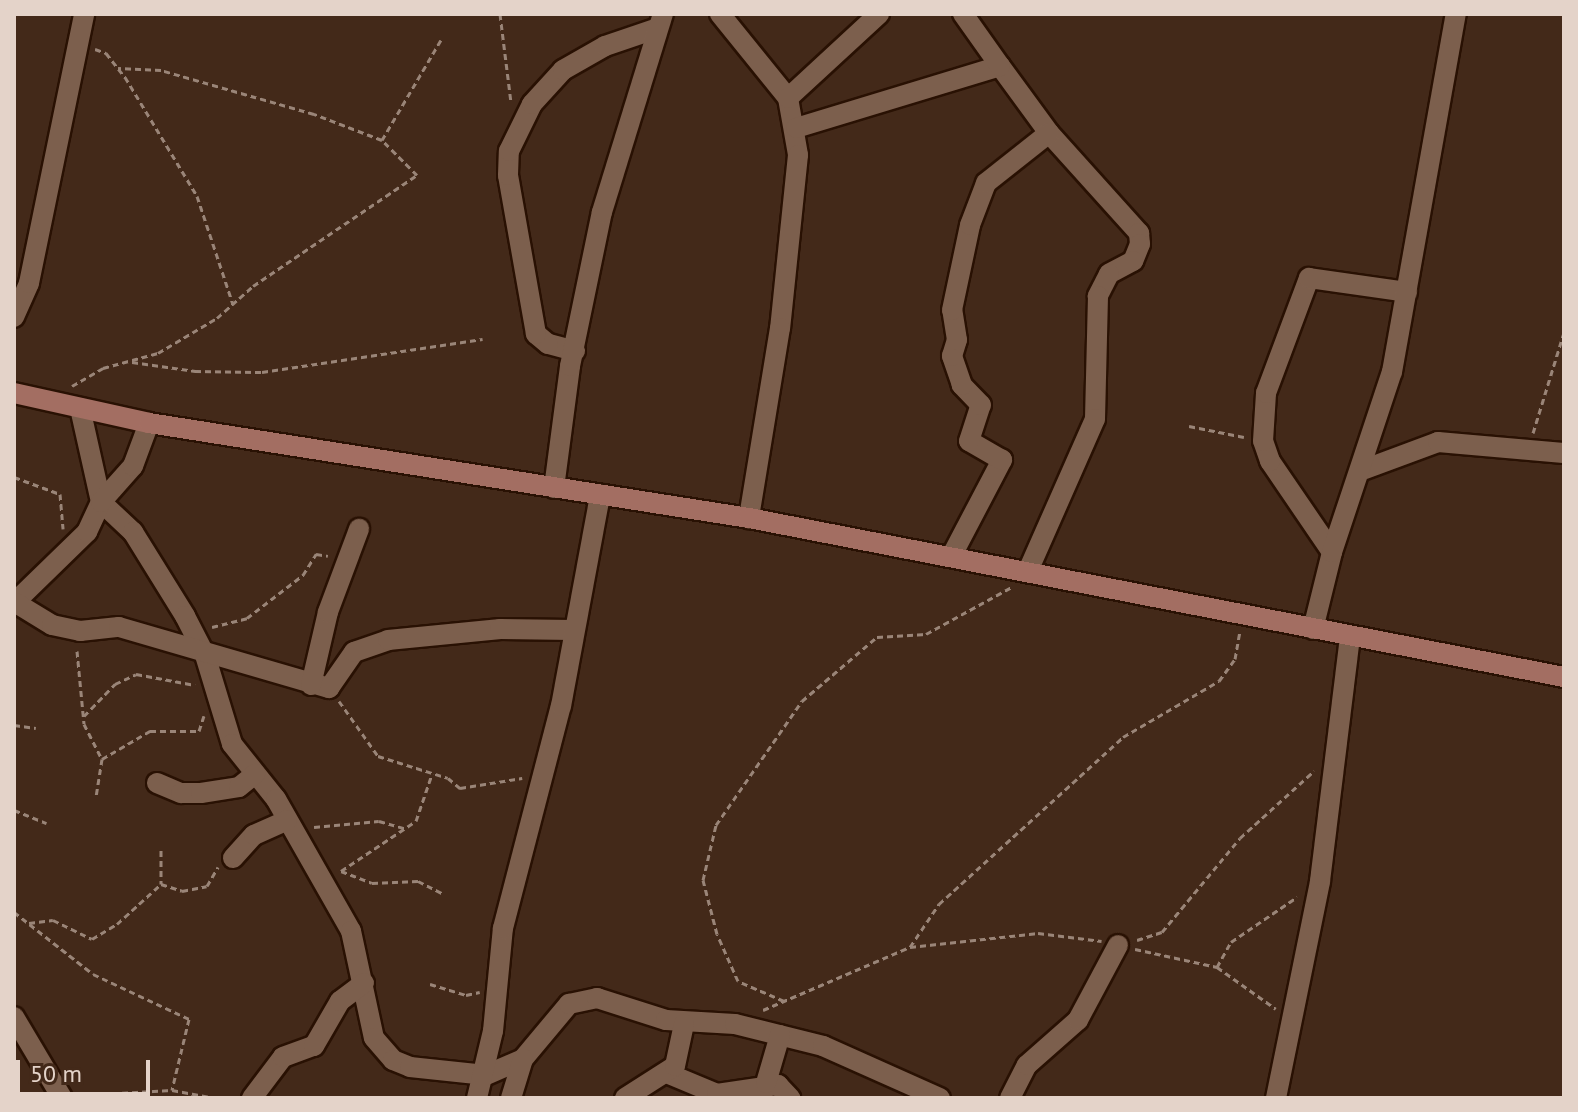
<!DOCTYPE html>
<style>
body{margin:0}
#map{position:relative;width:1578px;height:1112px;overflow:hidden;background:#432919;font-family:"PT Sans",sans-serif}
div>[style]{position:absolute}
.path>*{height:3px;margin-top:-1.5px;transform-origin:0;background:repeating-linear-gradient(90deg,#9a8578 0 6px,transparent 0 10px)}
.roads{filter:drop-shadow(2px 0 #291103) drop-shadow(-2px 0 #291103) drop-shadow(0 2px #291103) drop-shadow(0 -2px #291103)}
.street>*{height:20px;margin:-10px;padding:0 10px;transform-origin:10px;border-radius:10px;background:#7c5f4d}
.secondary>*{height:20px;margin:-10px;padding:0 10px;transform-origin:10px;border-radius:10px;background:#a36e62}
span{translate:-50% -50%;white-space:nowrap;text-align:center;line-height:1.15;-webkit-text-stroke:6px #432919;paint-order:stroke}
.frame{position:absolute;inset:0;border:16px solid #e4d3c9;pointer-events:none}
.scale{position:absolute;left:16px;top:1060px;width:134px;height:36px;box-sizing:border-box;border:4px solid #e4d3c9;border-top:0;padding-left:10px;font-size:24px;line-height:28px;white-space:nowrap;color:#e4d3c9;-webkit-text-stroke:6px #432919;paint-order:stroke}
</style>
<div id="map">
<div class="path">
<div style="left:500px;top:14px;width:89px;rotate:82.9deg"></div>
<div style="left:95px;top:49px;width:12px;rotate:20deg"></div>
<div style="left:106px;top:53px;width:31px;rotate:52deg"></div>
<div style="left:125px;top:77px;width:139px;rotate:58.8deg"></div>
<div style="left:197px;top:196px;width:114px;rotate:71.6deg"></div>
<div style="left:382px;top:140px;width:116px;rotate:-59.5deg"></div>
<div style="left:132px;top:362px;width:64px;rotate:8.1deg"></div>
<div style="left:195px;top:371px;width:67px;rotate:0.9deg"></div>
<div style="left:262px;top:372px;width:223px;rotate:-8.5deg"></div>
<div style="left:72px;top:386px;width:36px;rotate:-30deg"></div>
<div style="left:103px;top:368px;width:57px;rotate:-15.3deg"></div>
<div style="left:158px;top:353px;width:69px;rotate:-30.7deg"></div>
<div style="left:217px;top:318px;width:48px;rotate:-41.6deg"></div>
<div style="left:253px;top:286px;width:198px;rotate:-34.1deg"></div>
<div style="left:417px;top:175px;width:49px;rotate:-135deg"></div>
<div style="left:382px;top:140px;width:73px;rotate:-159.1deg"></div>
<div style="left:314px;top:114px;width:159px;rotate:-164deg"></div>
<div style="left:161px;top:70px;width:43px;rotate:-177.3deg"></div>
<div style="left:1189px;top:426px;width:56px;rotate:11.3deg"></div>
<div style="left:1533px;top:433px;width:106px;rotate:-72.9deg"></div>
<div style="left:14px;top:477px;width:49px;rotate:20.3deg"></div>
<div style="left:60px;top:494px;width:35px;rotate:85deg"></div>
<div style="left:212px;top:627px;width:36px;rotate:-14deg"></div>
<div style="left:247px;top:618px;width:71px;rotate:-37.5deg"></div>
<div style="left:303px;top:575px;width:25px;rotate:-58deg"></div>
<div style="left:316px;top:554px;width:12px;rotate:9deg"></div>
<div style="left:77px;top:651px;width:73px;rotate:84.5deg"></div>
<div style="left:84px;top:724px;width:39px;rotate:63deg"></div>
<div style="left:102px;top:759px;width:39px;rotate:99deg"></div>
<div style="left:339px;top:701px;width:67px;rotate:54.7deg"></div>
<div style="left:378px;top:756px;width:73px;rotate:17.4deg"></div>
<div style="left:448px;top:778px;width:16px;rotate:40deg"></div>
<div style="left:460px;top:788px;width:63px;rotate:-9.2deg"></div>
<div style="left:84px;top:716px;width:45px;rotate:-45.9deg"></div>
<div style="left:115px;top:684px;width:23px;rotate:-25deg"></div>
<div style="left:136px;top:674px;width:60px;rotate:10.6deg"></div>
<div style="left:14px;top:725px;width:22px;rotate:8deg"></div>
<div style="left:102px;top:759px;width:56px;rotate:-30.3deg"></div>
<div style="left:150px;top:731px;width:49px"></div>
<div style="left:199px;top:731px;width:16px;rotate:-72deg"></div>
<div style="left:14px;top:810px;width:35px;rotate:22deg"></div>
<div style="left:314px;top:827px;width:65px;rotate:-5.3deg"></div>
<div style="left:379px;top:821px;width:26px;rotate:16deg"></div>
<div style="left:161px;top:850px;width:34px;rotate:90deg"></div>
<div style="left:161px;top:884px;width:22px;rotate:18deg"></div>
<div style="left:182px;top:891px;width:25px;rotate:-11deg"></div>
<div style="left:207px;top:886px;width:22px;rotate:-60deg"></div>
<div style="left:341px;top:871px;width:90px;rotate:-33.7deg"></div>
<div style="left:416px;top:821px;width:50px;rotate:-71.2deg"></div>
<div style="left:341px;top:871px;width:33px;rotate:21deg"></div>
<div style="left:372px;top:883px;width:46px;rotate:-2.5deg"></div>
<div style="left:418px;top:881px;width:29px;rotate:27deg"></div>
<div style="left:14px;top:912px;width:100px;rotate:38.1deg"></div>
<div style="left:93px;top:974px;width:106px;rotate:25.1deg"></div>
<div style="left:189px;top:1019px;width:73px;rotate:103.5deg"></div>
<div style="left:29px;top:923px;width:24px;rotate:-7deg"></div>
<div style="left:53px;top:920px;width:43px;rotate:26deg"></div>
<div style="left:92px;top:939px;width:29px;rotate:-31deg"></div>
<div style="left:117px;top:924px;width:59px;rotate:-42.3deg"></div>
<div style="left:1137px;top:940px;width:26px;rotate:-18deg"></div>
<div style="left:1162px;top:932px;width:122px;rotate:-50.3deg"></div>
<div style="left:1240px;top:838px;width:100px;rotate:-42.2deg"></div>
<div style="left:910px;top:947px;width:52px;rotate:-56deg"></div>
<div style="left:939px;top:904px;width:248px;rotate:-42.2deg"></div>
<div style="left:1123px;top:737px;width:111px;rotate:-30.3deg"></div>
<div style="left:1219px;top:681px;width:27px;rotate:-54deg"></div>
<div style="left:1235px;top:659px;width:28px;rotate:-80deg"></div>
<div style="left:1135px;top:949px;width:84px;rotate:12.4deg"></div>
<div style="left:1217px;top:967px;width:72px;rotate:35.4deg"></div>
<div style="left:1217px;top:967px;width:29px;rotate:-61deg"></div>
<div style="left:1231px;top:942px;width:80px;rotate:-34.3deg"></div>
<div style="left:430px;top:984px;width:38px;rotate:17deg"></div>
<div style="left:466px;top:995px;width:14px;rotate:-12deg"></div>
<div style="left:784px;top:1001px;width:50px;rotate:-156.5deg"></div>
<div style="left:738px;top:981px;width:51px;rotate:-114.1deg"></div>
<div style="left:717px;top:934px;width:56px;rotate:-104.5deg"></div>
<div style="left:703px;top:880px;width:57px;rotate:-76.7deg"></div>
<div style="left:716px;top:825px;width:151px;rotate:-55.3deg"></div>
<div style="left:802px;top:701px;width:99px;rotate:-40.5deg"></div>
<div style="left:877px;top:637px;width:49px;rotate:-3.5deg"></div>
<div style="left:926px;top:634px;width:98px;rotate:-28.7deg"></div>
<div style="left:763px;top:1010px;width:160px;rotate:-23.2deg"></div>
<div style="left:910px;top:947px;width:129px;rotate:-6.2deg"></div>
<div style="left:1038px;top:933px;width:64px;rotate:7.2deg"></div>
<div style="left:82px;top:1095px;width:90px;rotate:-3.2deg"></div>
<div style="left:172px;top:1090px;width:44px;rotate:10.5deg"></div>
</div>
<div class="roads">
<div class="street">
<div style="left:720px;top:14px;width:108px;rotate:51deg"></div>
<div style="left:788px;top:98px;width:58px;rotate:80deg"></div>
<div style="left:798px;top:155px;width:174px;rotate:95.9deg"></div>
<div style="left:780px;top:328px;width:193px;rotate:99.3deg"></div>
<div style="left:1000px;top:66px;width:83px;rotate:53.8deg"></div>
<div style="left:1049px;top:133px;width:135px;rotate:48deg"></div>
<div style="left:1139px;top:233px;width:11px;rotate:85deg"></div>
<div style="left:1140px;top:244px;width:18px;rotate:112deg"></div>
<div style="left:1133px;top:261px;width:27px;rotate:152deg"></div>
<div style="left:1109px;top:274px;width:25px;rotate:117deg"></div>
<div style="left:1098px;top:296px;width:123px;rotate:91.4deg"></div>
<div style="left:1095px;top:419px;width:166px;rotate:113.8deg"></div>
<div style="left:788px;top:98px;width:124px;rotate:-42.7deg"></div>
<div style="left:796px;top:128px;width:213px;rotate:-16.9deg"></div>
<div style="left:1000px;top:66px;width:64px;rotate:-125.4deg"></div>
<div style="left:14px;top:317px;width:37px;rotate:-66deg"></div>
<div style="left:29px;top:283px;width:275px;rotate:-78.4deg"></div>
<div style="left:575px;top:351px;width:28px;rotate:-165deg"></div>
<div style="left:548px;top:344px;width:16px;rotate:-140deg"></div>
<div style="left:536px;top:334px;width:161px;rotate:-100deg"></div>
<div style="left:508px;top:175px;width:24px;rotate:-88deg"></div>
<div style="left:509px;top:151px;width:52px;rotate:-63.9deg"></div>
<div style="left:532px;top:104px;width:46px;rotate:-47.6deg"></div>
<div style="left:563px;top:70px;width:48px;rotate:-29.7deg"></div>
<div style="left:605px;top:46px;width:53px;rotate:-18.8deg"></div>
<div style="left:80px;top:408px;width:96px;rotate:77.4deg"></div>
<div style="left:101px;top:502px;width:44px;rotate:43.2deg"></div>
<div style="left:133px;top:532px;width:99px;rotate:58.2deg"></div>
<div style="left:185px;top:616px;width:44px;rotate:62.9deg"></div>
<div style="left:205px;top:655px;width:93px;rotate:73.1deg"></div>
<div style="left:232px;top:744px;width:70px;rotate:51.3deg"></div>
<div style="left:276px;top:799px;width:152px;rotate:60.4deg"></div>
<div style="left:351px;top:931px;width:109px;rotate:77.9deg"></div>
<div style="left:374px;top:1038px;width:29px;rotate:49deg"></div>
<div style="left:393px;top:1060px;width:18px;rotate:22deg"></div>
<div style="left:410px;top:1067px;width:76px;rotate:6deg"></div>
<div style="left:486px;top:1075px;width:40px;rotate:-23.4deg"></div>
<div style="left:523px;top:1059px;width:72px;rotate:-50.1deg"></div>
<div style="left:569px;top:1004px;width:29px;rotate:-12deg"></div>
<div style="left:597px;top:998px;width:72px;rotate:17.7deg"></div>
<div style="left:666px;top:1020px;width:69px;rotate:3.3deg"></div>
<div style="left:735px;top:1024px;width:91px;rotate:14deg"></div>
<div style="left:823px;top:1046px;width:128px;rotate:24deg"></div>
<div style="left:1360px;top:471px;width:83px;rotate:-20.4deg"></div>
<div style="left:1438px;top:442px;width:126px;rotate:5deg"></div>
<div style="left:554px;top:488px;width:123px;rotate:-82.5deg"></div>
<div style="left:570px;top:366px;width:157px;rotate:-78.3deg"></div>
<div style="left:602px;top:212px;width:207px;rotate:-72.9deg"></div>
<div style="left:1332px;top:552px;width:110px;rotate:-124.3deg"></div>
<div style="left:1270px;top:461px;width:21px;rotate:-109deg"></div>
<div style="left:1263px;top:441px;width:48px;rotate:-86.4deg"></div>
<div style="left:1266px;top:393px;width:123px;rotate:-69.5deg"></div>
<div style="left:1309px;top:278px;width:99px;rotate:8.1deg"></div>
<div style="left:951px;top:557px;width:110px;rotate:-62.3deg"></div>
<div style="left:1002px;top:460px;width:38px;rotate:-150deg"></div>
<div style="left:969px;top:441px;width:38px;rotate:-72deg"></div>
<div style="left:981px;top:405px;width:28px;rotate:-134deg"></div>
<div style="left:962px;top:385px;width:31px;rotate:-109deg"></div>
<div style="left:952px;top:356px;width:17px;rotate:-73deg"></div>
<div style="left:957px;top:340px;width:30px;rotate:-99deg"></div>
<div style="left:952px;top:310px;width:87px;rotate:-78deg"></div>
<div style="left:970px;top:225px;width:45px;rotate:-69.1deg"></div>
<div style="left:986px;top:183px;width:80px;rotate:-38.4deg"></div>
<div style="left:14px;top:603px;width:102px;rotate:-44.2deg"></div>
<div style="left:87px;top:532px;width:33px;rotate:-65deg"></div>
<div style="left:101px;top:502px;width:48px;rotate:-48.4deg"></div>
<div style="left:133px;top:466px;width:46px;rotate:-69.6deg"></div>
<div style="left:16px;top:603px;width:42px;rotate:31.4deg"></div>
<div style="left:52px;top:625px;width:29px;rotate:12deg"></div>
<div style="left:80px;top:631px;width:39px;rotate:-6deg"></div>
<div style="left:119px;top:627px;width:219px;rotate:16.2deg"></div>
<div style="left:329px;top:688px;width:44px;rotate:-55.2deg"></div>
<div style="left:354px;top:652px;width:36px;rotate:-19deg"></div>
<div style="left:388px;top:640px;width:113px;rotate:-5.6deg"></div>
<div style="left:500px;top:629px;width:72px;rotate:0.8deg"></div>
<div style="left:1313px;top:629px;width:79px;rotate:-76.1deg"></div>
<div style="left:1332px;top:552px;width:190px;rotate:-71.6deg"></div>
<div style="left:1392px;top:372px;width:364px;rotate:-79.9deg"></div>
<div style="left:311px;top:685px;width:75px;rotate:-76.9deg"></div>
<div style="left:328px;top:612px;width:89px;rotate:-69.5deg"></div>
<div style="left:157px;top:783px;width:26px;rotate:23deg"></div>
<div style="left:181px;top:793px;width:20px"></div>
<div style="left:201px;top:793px;width:38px;rotate:-9deg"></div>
<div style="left:239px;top:787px;width:21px;rotate:-39deg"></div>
<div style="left:233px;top:858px;width:31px;rotate:-48deg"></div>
<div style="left:254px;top:835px;width:36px;rotate:-24deg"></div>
<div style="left:14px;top:1017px;width:94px;rotate:59.3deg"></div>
<div style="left:669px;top:1074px;width:52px;rotate:22.6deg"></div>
<div style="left:717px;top:1094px;width:62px;rotate:-8.4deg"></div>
<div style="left:778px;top:1085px;width:18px;rotate:47deg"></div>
<div style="left:766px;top:1083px;width:50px;rotate:-73.7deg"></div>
<div style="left:252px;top:1098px;width:51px;rotate:-52.9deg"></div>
<div style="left:283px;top:1057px;width:33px;rotate:-20deg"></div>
<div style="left:314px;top:1046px;width:52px;rotate:-60deg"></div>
<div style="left:340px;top:1001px;width:30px;rotate:-37deg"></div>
<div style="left:477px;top:1098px;width:69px;rotate:-76.6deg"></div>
<div style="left:493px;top:1031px;width:103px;rotate:-84.5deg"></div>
<div style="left:503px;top:928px;width:229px;rotate:-75.4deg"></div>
<div style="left:561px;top:706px;width:215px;rotate:-79.5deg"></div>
<div style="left:511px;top:1098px;width:41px;rotate:-72.9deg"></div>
<div style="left:625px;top:1098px;width:59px;rotate:-32.6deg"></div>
<div style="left:675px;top:1066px;width:43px;rotate:-77.9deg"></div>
<div style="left:1010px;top:1098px;width:37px;rotate:-63deg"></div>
<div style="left:1027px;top:1065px;width:68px;rotate:-41.4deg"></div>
<div style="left:1078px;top:1020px;width:85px;rotate:-61.9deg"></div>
<div style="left:1276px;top:1098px;width:221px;rotate:-78.5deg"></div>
<div style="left:1320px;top:881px;width:246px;rotate:-83deg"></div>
</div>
<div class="secondary">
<div style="left:14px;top:393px;width:138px;rotate:12.5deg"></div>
<div style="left:149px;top:423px;width:607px;rotate:9deg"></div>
<div style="left:749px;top:518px;width:830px;rotate:11.04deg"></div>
</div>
</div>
<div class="frame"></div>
<div class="scale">50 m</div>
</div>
